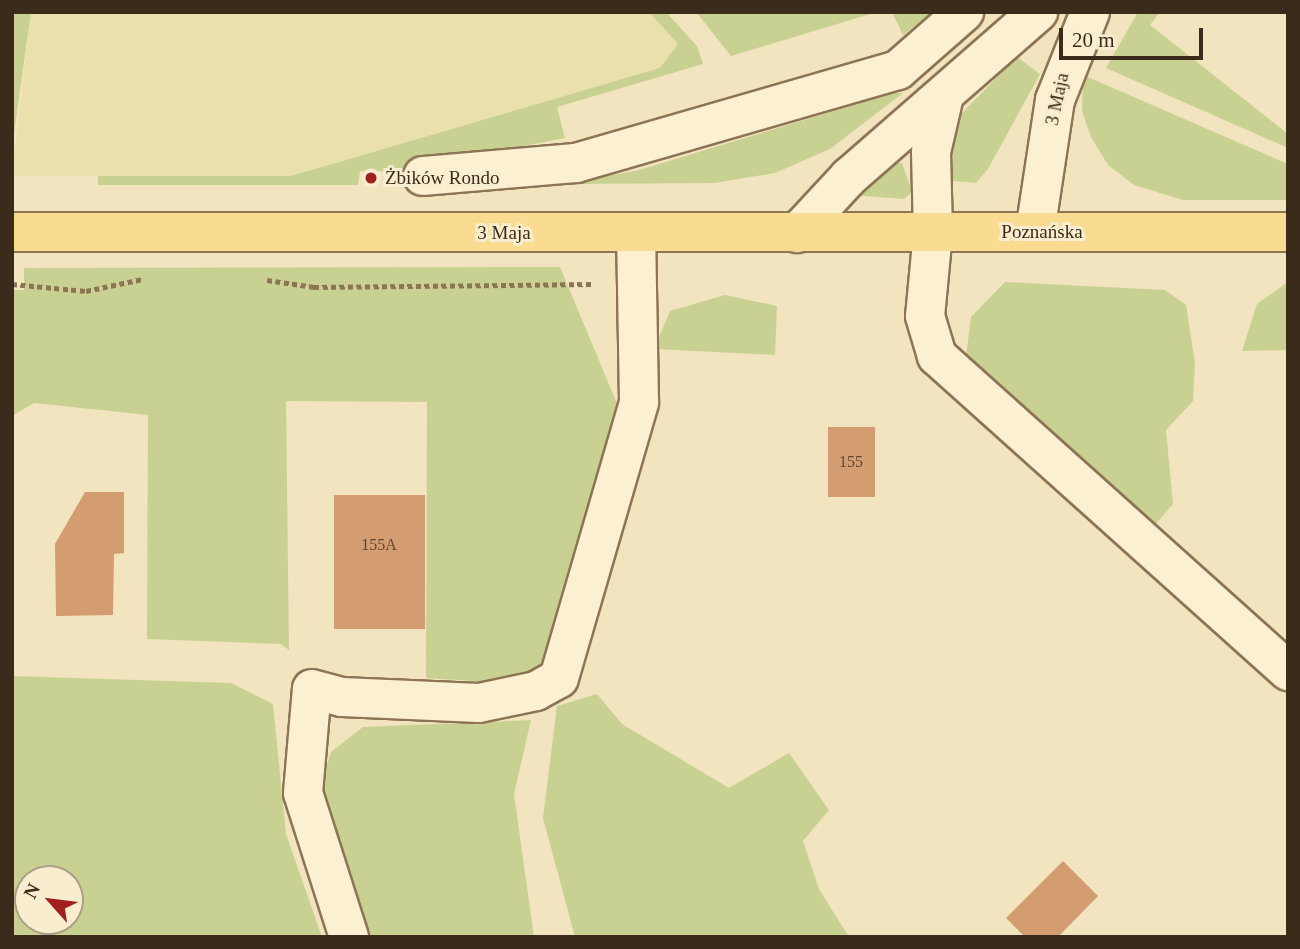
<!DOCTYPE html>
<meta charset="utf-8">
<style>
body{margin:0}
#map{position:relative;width:1300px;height:949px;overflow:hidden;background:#f2e4bf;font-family:Georgia,serif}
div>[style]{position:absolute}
.farmland>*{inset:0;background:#e9e0ab}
.green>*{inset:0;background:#c9d192}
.building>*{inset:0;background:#d49c71;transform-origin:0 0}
.path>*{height:4.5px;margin-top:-2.25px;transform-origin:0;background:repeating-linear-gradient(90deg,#8d7455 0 5px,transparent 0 8.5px)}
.roads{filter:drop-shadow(2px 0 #8d7455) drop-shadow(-2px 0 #8d7455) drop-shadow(0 2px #8d7455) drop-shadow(0 -2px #8d7455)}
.minor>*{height:38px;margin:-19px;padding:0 19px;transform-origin:19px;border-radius:19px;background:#fcf0d3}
.major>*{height:38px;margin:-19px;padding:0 19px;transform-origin:19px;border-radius:19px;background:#fadb92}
.dots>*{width:19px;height:19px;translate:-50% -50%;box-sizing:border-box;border:4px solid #f9edcf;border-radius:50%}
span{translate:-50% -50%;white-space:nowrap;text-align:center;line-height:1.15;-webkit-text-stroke:6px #f9edcf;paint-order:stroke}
.number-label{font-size:16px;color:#614730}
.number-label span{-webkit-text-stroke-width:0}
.street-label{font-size:19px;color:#3b2b1b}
.poi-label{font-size:19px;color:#3b2b1b}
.left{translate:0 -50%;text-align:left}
.frame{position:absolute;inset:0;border:14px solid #3b2b1b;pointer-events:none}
.north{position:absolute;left:14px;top:865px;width:70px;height:70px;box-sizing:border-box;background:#f9edcf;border:2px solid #ad9f87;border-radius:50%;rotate:298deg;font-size:19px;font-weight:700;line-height:28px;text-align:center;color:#3b2b1b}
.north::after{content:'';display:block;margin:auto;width:24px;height:32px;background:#a2201f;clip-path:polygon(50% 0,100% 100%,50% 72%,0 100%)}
.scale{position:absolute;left:1059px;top:28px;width:144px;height:32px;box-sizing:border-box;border:4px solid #3b2b1b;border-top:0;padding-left:9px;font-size:21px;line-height:24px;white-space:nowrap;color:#3b2b1b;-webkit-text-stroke:5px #f9edcf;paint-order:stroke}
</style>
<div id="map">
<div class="farmland">
<div style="clip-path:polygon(31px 12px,649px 12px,679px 45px,660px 68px,291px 176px,12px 176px)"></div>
</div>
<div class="green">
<div style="clip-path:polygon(12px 12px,31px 12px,12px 148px)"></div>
<div style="clip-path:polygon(649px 12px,666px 12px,697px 46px,703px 64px,557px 107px,565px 138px,410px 168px,410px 184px,388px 184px,387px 171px,360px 171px,358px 185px,98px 185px,98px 176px,291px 176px,660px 68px,678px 44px)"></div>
<div style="clip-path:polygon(696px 12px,877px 12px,731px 56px)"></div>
<div style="clip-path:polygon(892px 12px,932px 12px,903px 35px)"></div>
<div style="clip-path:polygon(1138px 12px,1160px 12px,1150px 25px,1288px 134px,1288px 148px,1106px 68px)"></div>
<div style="clip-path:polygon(1017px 57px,1040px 74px,988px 169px,976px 183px,953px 181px,946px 162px,961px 114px)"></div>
<div style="clip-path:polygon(1083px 75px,1288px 164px,1288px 200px,1183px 200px,1134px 185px,1108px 165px,1091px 137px,1082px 111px)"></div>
<div style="clip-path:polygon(894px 93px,903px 93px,830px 149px,775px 173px,715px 183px,566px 184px,639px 170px)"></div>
<div style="clip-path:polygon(892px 162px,902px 163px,912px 192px,904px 199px,850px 195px)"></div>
<div style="clip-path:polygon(560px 267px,618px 406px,540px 672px,488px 682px,426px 678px,427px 402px,286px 401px,289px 650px,281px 644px,147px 639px,148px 415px,34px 403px,12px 416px,12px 290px,24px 290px,24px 268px)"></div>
<div style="clip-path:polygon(1005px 282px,1165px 290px,1186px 305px,1195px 363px,1193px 401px,1166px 430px,1173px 504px,1155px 525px,966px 356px,971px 317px)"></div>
<div style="clip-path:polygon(1288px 282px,1288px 350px,1242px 351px,1257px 304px)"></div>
<div style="clip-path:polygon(725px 295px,777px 306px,775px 355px,654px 349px,670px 311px)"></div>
<div style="clip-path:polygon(evenodd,12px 676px,231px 683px,273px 704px,286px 834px,322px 937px,12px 937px,12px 676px,28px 879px,70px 879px,70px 921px,28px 921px,28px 879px)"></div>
<div style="clip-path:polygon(597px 694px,622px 724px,729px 788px,789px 753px,829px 810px,803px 841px,819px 889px,849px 937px,575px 937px,543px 818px,557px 706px)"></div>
<div style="clip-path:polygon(531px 720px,514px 794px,534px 937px,365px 937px,321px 784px,331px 752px,363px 727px)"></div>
</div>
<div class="building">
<div style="left:828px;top:427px;width:47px;height:70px"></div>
<div style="clip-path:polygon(85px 492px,124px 492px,124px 553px,114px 554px,113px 615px,56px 616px,55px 544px)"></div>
<div style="left:425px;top:495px;width:134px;height:91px;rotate:90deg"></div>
<div style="clip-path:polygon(1063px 861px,1098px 896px,1058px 937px,1025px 937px,1006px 918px)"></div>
</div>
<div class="path">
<div style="left:267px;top:280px;width:48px;rotate:8.5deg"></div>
<div style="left:314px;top:287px;width:279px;rotate:-0.6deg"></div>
<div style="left:12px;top:284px;width:74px;rotate:5.4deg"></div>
<div style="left:86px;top:291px;width:58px;rotate:-11.9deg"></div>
</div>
<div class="roads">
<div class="minor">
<div style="left:943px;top:100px;width:53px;rotate:103deg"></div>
<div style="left:931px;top:152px;width:80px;rotate:88.6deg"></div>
<div style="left:933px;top:232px;width:84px;rotate:95.4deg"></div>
<div style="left:925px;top:316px;width:42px;rotate:73.3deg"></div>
<div style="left:937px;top:356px;width:472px;rotate:41.9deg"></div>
<div style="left:423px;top:176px;width:154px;rotate:-4.9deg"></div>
<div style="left:576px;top:163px;width:335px;rotate:-16.1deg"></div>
<div style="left:898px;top:70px;width:88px;rotate:-41.3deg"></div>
<div style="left:1035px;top:232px;width:134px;rotate:-81.4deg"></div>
<div style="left:1055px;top:100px;width:95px;rotate:-68.3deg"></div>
<div style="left:797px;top:233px;width:76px;rotate:-47.1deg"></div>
<div style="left:849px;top:177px;width:251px;rotate:-41.1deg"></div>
<div style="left:349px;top:937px;width:151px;rotate:-107.7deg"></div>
<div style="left:303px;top:793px;width:104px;rotate:-85.1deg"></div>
<div style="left:312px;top:689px;width:31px;rotate:15deg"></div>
<div style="left:342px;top:697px;width:137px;rotate:2.5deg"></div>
<div style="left:479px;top:703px;width:58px;rotate:-11.9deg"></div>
<div style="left:536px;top:691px;width:26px;rotate:-29deg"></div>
<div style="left:559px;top:678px;width:287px;rotate:-73.8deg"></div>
<div style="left:639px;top:402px;width:169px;rotate:-91deg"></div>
</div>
<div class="major">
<div style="left:12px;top:232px;width:1276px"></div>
</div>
</div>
<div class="dots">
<div style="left:371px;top:178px;background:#a2201f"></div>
</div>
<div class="number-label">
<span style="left:851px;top:462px">155</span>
<span style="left:379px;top:545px">155A</span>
</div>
<div class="street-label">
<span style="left:1057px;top:99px;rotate:-78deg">3 Maja</span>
<span style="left:1042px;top:232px">Poznańska</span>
<span style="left:504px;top:233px">3 Maja</span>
</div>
<div class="poi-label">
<span class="left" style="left:385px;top:178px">Żbików Rondo</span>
</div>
<div class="frame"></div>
<div class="north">N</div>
<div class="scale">20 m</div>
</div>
